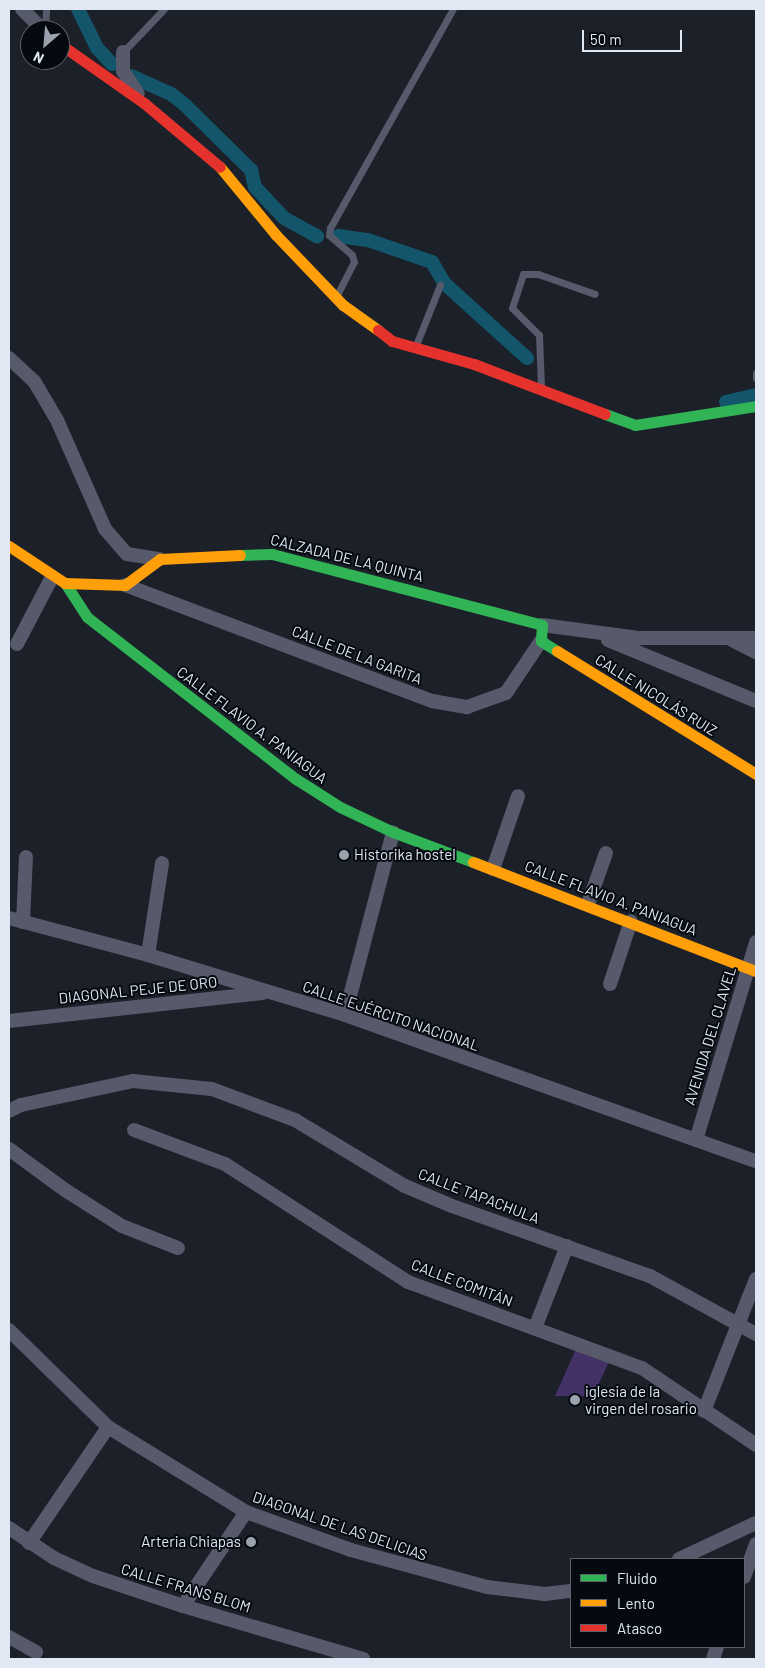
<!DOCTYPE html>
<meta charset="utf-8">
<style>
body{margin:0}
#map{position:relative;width:765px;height:1668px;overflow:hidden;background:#1b2029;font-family:Barlow,sans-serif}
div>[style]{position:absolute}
.green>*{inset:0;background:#443166}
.canal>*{height:14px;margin:-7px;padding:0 7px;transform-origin:7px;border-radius:7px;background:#13566b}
.lane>*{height:7px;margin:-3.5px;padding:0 3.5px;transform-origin:3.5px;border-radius:3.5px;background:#575a6a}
.street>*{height:14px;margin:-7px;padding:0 7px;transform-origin:7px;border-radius:7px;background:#575a6a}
.fast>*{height:11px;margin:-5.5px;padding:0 5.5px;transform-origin:5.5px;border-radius:5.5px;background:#30b455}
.slow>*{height:11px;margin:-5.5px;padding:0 5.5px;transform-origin:5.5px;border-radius:5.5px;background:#ff9f0a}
.jam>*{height:11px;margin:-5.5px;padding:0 5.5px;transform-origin:5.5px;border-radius:5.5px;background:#e5322d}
.dots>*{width:14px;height:14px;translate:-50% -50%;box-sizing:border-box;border:2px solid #050910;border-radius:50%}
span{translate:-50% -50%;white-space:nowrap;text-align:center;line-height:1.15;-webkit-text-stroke:4px #050910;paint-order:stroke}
.street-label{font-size:15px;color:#e1e8f4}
.poi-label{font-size:15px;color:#e1e8f4}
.left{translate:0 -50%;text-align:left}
.right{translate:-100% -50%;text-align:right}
.frame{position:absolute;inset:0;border:10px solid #e1e8f4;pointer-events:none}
.legend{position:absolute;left:570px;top:1558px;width:175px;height:90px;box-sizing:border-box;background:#050910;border:1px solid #5d626b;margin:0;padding:6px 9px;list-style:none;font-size:15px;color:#e1e8f4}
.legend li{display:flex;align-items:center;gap:10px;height:25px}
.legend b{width:25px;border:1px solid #5d626b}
.north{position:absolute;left:20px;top:20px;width:50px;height:50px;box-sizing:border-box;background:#050910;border:1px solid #5d626b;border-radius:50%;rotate:207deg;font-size:14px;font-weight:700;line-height:20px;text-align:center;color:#e1e8f4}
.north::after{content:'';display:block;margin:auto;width:18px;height:22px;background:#9ca2ad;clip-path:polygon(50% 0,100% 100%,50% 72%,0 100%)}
.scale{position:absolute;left:582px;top:30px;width:100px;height:22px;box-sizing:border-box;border:2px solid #e1e8f4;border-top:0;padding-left:6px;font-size:15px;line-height:18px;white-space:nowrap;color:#e1e8f4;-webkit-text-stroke:4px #050910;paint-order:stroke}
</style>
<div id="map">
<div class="green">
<div style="clip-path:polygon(576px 1349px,609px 1362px,593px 1396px,555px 1396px)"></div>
</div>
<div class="canal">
<div style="left:78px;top:9px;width:43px;rotate:64deg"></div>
<div style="left:97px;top:48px;width:22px;rotate:47deg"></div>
<div style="left:131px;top:76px;width:44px;rotate:24.2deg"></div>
<div style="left:171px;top:94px;width:18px;rotate:38deg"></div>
<div style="left:185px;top:105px;width:93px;rotate:44.6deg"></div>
<div style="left:251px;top:170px;width:17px;rotate:77deg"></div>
<div style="left:255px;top:187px;width:42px;rotate:46.9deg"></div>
<div style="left:284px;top:218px;width:38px;rotate:29deg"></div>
<div style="left:338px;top:236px;width:30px;rotate:8deg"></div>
<div style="left:368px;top:240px;width:68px;rotate:19deg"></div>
<div style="left:432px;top:262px;width:24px;rotate:60deg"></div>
<div style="left:444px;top:283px;width:112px;rotate:42.1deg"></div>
<div style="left:726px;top:402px;width:31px;rotate:-13deg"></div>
</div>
<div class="lane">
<div style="left:45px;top:30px;width:21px;rotate:-87deg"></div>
<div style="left:123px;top:52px;width:59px;rotate:-46.4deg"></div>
<div style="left:337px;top:295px;width:37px;rotate:-63deg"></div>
<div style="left:354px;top:262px;width:7px;rotate:-106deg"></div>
<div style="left:352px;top:255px;width:30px;rotate:-139deg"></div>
<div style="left:329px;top:235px;width:7px;rotate:-82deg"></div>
<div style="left:330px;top:228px;width:251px;rotate:-60.7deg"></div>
<div style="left:416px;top:345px;width:65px;rotate:-68.2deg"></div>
<div style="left:756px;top:373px;width:5px;rotate:90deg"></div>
<div style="left:541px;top:387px;width:52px;rotate:-92.2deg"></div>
<div style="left:539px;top:335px;width:38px;rotate:-135deg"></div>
<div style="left:512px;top:308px;width:36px;rotate:-72deg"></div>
<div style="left:523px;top:274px;width:15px"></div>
<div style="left:538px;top:274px;width:60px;rotate:19.3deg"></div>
</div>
<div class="street">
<div style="left:22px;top:9px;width:30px;rotate:45deg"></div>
<div style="left:123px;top:52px;width:19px;rotate:90deg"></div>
<div style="left:123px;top:71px;width:27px;rotate:57deg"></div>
<div style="left:9px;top:358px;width:34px;rotate:43deg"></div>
<div style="left:34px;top:381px;width:45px;rotate:59.5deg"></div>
<div style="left:57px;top:420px;width:119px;rotate:66.2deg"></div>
<div style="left:105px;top:529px;width:33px;rotate:49deg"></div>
<div style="left:127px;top:554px;width:33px;rotate:9deg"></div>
<div style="left:125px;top:585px;width:328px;rotate:20.7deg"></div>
<div style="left:432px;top:701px;width:36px;rotate:10deg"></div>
<div style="left:467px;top:707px;width:41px;rotate:-19.7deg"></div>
<div style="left:506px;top:693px;width:63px;rotate:-56.1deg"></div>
<div style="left:542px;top:625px;width:99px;rotate:7.6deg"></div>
<div style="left:640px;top:638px;width:116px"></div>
<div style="left:608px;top:640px;width:160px;rotate:22.4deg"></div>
<div style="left:732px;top:640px;width:27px;rotate:27deg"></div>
<div style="left:17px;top:644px;width:76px;rotate:-62.4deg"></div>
<div style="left:493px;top:869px;width:77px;rotate:-71.1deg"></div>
<div style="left:588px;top:904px;width:54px;rotate:-70.6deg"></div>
<div style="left:9px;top:918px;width:144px;rotate:14.9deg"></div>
<div style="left:148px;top:955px;width:206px;rotate:16.9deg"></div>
<div style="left:345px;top:1015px;width:436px;rotate:19.6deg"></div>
<div style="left:23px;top:922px;width:65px;rotate:-87.4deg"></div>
<div style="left:148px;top:955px;width:93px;rotate:-81.3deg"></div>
<div style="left:610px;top:984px;width:66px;rotate:-71.6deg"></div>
<div style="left:345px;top:1015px;width:189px;rotate:-75.3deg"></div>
<div style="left:9px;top:1021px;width:255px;rotate:-6.3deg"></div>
<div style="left:9px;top:1111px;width:13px;rotate:-27deg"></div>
<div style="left:21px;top:1105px;width:115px;rotate:-12.1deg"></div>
<div style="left:133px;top:1081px;width:79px;rotate:5.8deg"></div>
<div style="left:212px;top:1089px;width:89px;rotate:20.5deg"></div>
<div style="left:295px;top:1120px;width:128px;rotate:31deg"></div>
<div style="left:405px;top:1186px;width:51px;rotate:23.1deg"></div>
<div style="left:452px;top:1206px;width:210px;rotate:19.5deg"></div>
<div style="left:650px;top:1276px;width:121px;rotate:28.7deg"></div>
<div style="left:134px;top:1130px;width:97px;rotate:20.5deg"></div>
<div style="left:225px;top:1164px;width:218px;rotate:32.8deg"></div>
<div style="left:408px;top:1282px;width:249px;rotate:20.2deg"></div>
<div style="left:642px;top:1368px;width:138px;rotate:34deg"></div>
<div style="left:696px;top:1140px;width:207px;rotate:-73.1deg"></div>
<div style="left:9px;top:1149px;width:69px;rotate:36.2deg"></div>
<div style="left:65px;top:1190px;width:67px;rotate:32.3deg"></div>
<div style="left:122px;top:1226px;width:60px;rotate:21.4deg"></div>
<div style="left:535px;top:1328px;width:88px;rotate:-68.7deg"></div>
<div style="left:9px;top:1330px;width:139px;rotate:44.4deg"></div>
<div style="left:108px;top:1427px;width:162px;rotate:31.6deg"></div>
<div style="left:246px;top:1512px;width:112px;rotate:19.9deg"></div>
<div style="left:351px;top:1550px;width:141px;rotate:15.2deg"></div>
<div style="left:487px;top:1587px;width:58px;rotate:6.9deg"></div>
<div style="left:545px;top:1594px;width:26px;rotate:-7deg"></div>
<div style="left:704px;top:1411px;width:142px;rotate:-68.5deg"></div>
<div style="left:9px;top:1528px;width:54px;rotate:33.7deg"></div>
<div style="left:54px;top:1558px;width:43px;rotate:24.8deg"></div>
<div style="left:93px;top:1576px;width:95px;rotate:18.4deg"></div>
<div style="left:183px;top:1606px;width:188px;rotate:16.4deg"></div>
<div style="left:29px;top:1543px;width:140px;rotate:-55.7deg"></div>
<div style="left:679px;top:1559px;width:85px;rotate:-25.1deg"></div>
<div style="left:744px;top:1577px;width:35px;rotate:-70deg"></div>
<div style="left:183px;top:1606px;width:113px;rotate:-56.2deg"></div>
<div style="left:9px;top:1637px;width:31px;rotate:29deg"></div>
<div style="left:713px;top:1659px;width:13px;rotate:-72deg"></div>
</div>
<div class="fast">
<div style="left:605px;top:414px;width:32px;rotate:20deg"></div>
<div style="left:635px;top:425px;width:122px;rotate:-8.9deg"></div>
<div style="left:240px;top:555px;width:32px;rotate:-2deg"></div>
<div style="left:272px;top:554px;width:279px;rotate:14.7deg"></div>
<div style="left:542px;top:625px;width:16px;rotate:94deg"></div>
<div style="left:541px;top:641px;width:19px;rotate:32deg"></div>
<div style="left:65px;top:583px;width:40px;rotate:57.1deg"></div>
<div style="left:87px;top:617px;width:264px;rotate:37.8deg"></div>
<div style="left:296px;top:779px;width:52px;rotate:32.5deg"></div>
<div style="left:340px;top:807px;width:59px;rotate:25.3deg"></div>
<div style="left:393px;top:832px;width:85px;rotate:20.6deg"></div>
</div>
<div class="slow">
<div style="left:220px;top:167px;width:88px;rotate:50.5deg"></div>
<div style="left:276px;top:235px;width:97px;rotate:46.3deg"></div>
<div style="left:343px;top:305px;width:43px;rotate:35.5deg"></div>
<div style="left:9px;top:546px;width:67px;rotate:33.5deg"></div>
<div style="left:65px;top:583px;width:60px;rotate:1.9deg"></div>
<div style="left:125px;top:585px;width:44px;rotate:-36.6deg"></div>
<div style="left:160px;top:559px;width:80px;rotate:-2.9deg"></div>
<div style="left:557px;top:651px;width:234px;rotate:31.7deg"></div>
<div style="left:473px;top:862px;width:303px;rotate:21.1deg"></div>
</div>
<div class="jam">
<div style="left:60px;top:44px;width:103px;rotate:35.1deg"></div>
<div style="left:144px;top:103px;width:99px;rotate:40.1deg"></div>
<div style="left:378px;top:330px;width:18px;rotate:38deg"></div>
<div style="left:392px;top:341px;width:85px;rotate:15.7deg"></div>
<div style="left:474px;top:364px;width:140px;rotate:20.9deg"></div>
</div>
<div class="dots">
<div style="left:344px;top:855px;background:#9ca2ad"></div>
<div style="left:575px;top:1400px;background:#9ca2ad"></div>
<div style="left:251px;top:1542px;background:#9ca2ad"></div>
</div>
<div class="street-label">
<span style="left:347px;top:558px;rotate:14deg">CALZADA DE LA QUINTA</span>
<span style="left:357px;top:655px;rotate:21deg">CALLE DE LA GARITA</span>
<span style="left:656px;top:695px;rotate:32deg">CALLE NICOLÁS RUIZ</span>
<span style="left:252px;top:725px;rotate:37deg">CALLE FLAVIO A. PANIAGUA</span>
<span style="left:611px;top:898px;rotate:21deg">CALLE FLAVIO A. PANIAGUA</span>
<span style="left:138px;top:990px;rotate:-6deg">DIAGONAL PEJE DE ORO</span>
<span style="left:391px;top:1016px;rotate:19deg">CALLE EJÉRCITO NACIONAL</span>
<span style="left:710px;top:1036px;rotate:-73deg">AVENIDA DEL CLAVEL</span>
<span style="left:479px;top:1196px;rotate:21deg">CALLE TAPACHULA</span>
<span style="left:462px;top:1283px;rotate:21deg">CALLE COMITÁN</span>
<span style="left:340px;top:1526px;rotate:19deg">DIAGONAL DE LAS DELICIAS</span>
<span style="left:186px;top:1588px;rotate:17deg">CALLE FRANS BLOM</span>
</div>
<div class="poi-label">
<span class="left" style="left:354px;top:855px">Historika hostel</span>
<span class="left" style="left:585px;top:1400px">iglesia de la<br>virgen del rosario</span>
<span class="right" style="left:241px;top:1542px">Arteria Chiapas</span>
</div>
<div class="frame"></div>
<ul class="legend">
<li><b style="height:6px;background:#30b455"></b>Fluido</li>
<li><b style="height:6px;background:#ff9f0a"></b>Lento</li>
<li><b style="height:6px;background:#e5322d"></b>Atasco</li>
</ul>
<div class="north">N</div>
<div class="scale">50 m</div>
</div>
